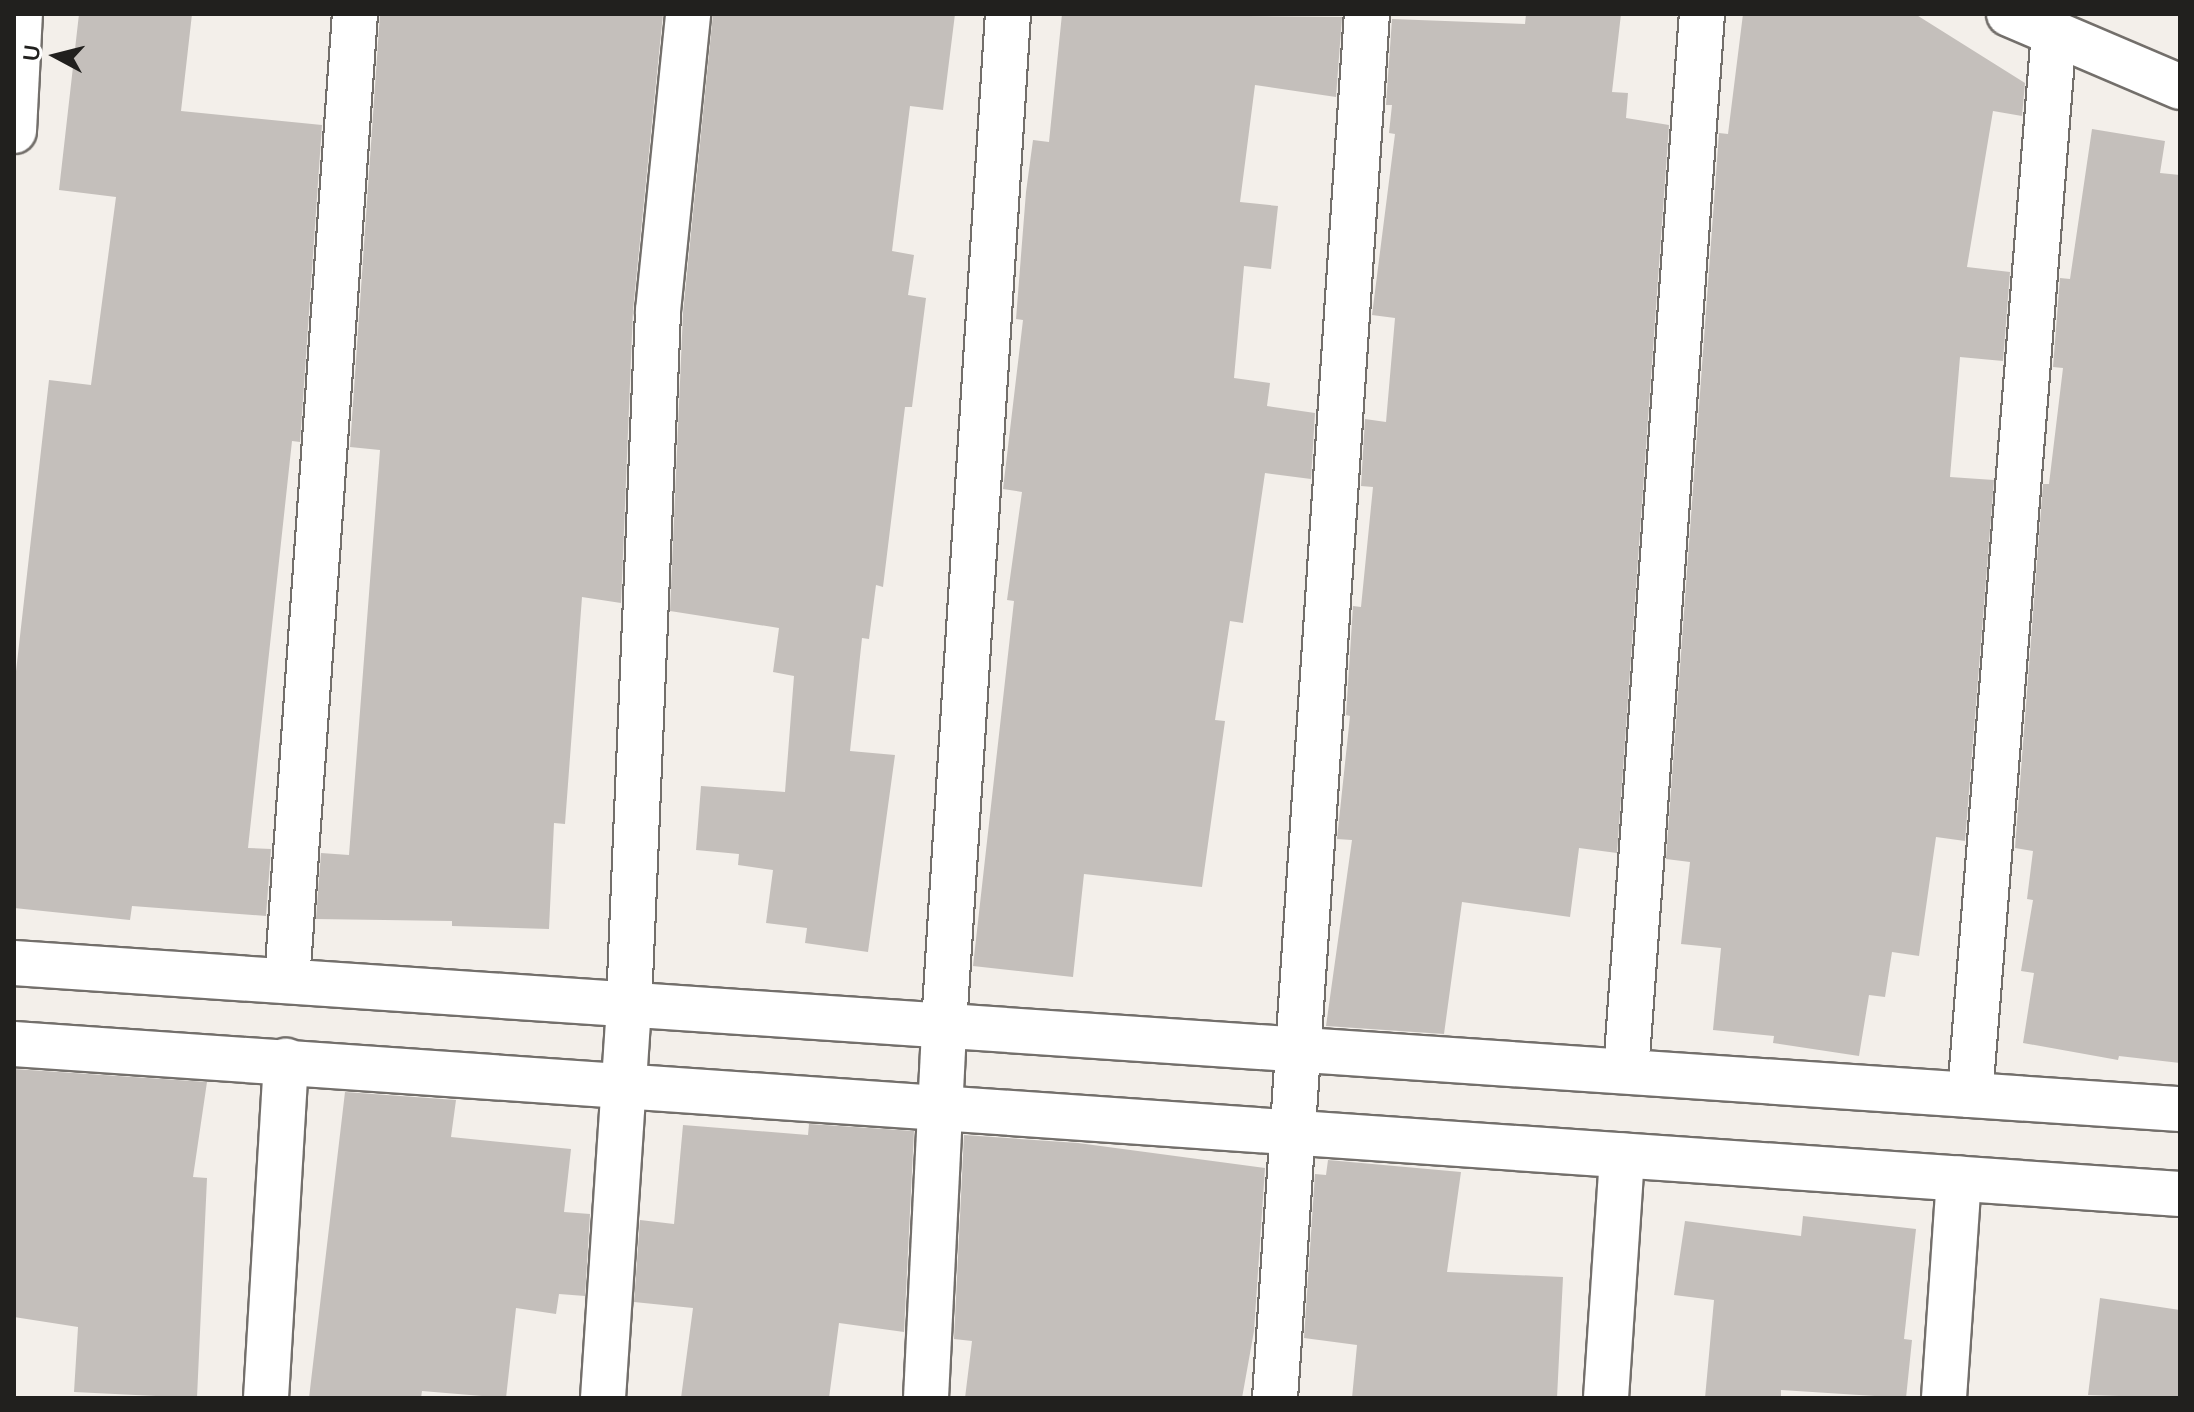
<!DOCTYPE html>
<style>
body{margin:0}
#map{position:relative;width:2194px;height:1412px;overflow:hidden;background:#f3efea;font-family:"Nunito Sans",sans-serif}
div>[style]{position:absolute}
.building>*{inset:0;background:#c4bfbb}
.roads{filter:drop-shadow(2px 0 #736f6b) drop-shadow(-2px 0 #736f6b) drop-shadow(0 2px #736f6b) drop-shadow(0 -2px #736f6b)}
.street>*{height:44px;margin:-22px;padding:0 22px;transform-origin:22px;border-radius:22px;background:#fff}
span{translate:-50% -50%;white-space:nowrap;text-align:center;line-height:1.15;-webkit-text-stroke:7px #fff;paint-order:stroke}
.frame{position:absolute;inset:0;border:16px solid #21201e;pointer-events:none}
.north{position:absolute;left:16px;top:16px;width:80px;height:80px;-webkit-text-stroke:6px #fff;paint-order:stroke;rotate:277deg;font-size:22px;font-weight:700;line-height:32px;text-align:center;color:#21201e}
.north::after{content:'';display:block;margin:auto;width:28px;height:36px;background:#21201e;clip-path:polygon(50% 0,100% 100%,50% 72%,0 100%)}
</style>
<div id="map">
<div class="building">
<div style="clip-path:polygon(79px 14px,192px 14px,181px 111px,322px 125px,300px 442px,292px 441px,248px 848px,271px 849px,266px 916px,132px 906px,130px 920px,14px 908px,14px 689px,49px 380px,91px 385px,116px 197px,59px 190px)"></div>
<div style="clip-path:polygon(380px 14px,663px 14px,633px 310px,621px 603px,582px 597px,565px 824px,554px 823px,549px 929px,452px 926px,452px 921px,316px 919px,321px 853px,349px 855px,380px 450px,350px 447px)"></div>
<div style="clip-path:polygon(713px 14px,955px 14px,943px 110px,910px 106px,892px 251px,914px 255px,908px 295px,926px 298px,912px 407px,905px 407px,883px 587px,876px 585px,869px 639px,862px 638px,850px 751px,895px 755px,868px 952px,805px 943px,807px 928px,766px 923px,773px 870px,738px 865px,739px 854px,696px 850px,701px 786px,785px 792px,794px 676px,773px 672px,779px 628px,670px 611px,683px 313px)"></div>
<div style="clip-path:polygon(1062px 14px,1342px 17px,1336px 97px,1255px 85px,1240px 202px,1278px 206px,1271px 269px,1244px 266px,1234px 378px,1270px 383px,1267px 406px,1315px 413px,1311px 479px,1265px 473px,1243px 623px,1230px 621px,1215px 720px,1225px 721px,1202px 887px,1084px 874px,1073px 977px,973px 966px,1014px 601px,1007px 600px,1022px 492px,1003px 489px,1023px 320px,1016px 319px,1026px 192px,1033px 140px,1049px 142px)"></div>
<div style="clip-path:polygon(1526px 14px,1621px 14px,1612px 92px,1628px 93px,1626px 118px,1669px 125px,1617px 853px,1579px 848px,1570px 917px,1462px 902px,1444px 1034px,1326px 1026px,1352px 840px,1337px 839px,1350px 716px,1346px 715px,1353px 606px,1361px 607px,1373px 487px,1361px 486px,1365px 419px,1386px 422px,1395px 318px,1372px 315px,1395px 134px,1389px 133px,1392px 105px,1386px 105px,1392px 19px,1525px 24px)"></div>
<div style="clip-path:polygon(1743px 14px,1915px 14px,2025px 83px,2022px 116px,1993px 111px,1967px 267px,2010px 272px,2003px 361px,1960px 357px,1950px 477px,1994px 480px,1965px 841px,1936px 837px,1919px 956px,1892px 952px,1885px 997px,1869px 995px,1859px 1056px,1773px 1043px,1774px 1036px,1713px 1030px,1721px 948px,1681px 944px,1690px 862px,1666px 859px,1719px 133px,1728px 134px)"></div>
<div style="clip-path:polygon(2092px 129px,2165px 141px,2160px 173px,2180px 175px,2180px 1063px,2119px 1056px,2118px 1060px,2023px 1043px,2034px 973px,2021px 971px,2033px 900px,2027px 899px,2033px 851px,2015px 848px,2043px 484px,2049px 484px,2063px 368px,2053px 367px,2060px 278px,2070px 279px)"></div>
<div style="clip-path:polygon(14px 1069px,207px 1082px,193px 1177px,207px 1178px,197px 1398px,74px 1392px,78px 1327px,14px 1317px)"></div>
<div style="clip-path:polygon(345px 1092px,456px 1100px,451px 1137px,571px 1149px,564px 1212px,590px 1214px,585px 1296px,559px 1294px,556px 1314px,516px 1308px,506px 1398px,422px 1391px,421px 1398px,309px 1398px)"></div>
<div style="clip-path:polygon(809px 1124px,914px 1131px,904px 1332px,839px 1323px,829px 1398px,681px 1398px,693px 1308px,634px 1302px,640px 1220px,674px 1224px,683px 1125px,808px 1135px)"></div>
<div style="clip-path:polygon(964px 1135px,1078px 1143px,1265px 1168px,1254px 1331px,1242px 1398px,965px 1398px,972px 1341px,954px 1339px)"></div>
<div style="clip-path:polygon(1328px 1160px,1461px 1172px,1447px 1272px,1563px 1277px,1557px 1398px,1352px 1398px,1357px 1345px,1304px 1338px,1315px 1174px,1326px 1175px)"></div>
<div style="clip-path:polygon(1803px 1216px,1916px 1229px,1904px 1339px,1912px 1340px,1906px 1398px,1781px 1390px,1781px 1398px,1705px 1398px,1714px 1300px,1674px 1295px,1685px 1221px,1801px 1236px)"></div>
<div style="clip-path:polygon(2100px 1298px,2180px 1310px,2180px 1398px,2088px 1395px)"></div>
</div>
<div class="roads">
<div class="street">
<div style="left:2009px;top:14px;width:186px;rotate:23.1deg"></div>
<div style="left:14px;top:131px;width:117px;rotate:-87.1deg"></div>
<div style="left:14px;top:963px;width:2171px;rotate:3.86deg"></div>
<div style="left:287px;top:981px;width:969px;rotate:-85.98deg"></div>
<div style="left:14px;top:1044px;width:2171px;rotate:3.96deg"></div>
<div style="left:1626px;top:1071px;width:1060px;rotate:-85.89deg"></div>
<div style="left:1970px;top:1095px;width:1065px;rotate:-85.48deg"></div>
<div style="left:266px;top:1398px;width:338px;rotate:-86.6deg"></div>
<div style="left:603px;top:1398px;width:395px;rotate:-86.2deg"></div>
<div style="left:629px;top:1004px;width:694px;rotate:-87.6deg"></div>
<div style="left:658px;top:311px;width:299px;rotate:-84.2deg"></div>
<div style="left:926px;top:1398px;width:373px;rotate:-87.2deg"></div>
<div style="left:944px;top:1025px;width:1013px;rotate:-86.38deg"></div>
<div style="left:1275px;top:1398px;width:1387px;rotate:-86.2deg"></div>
<div style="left:1606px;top:1398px;width:243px;rotate:-86.2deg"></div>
<div style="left:1944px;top:1398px;width:220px;rotate:-86.1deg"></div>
</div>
</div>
<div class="frame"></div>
<div class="north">U</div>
</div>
